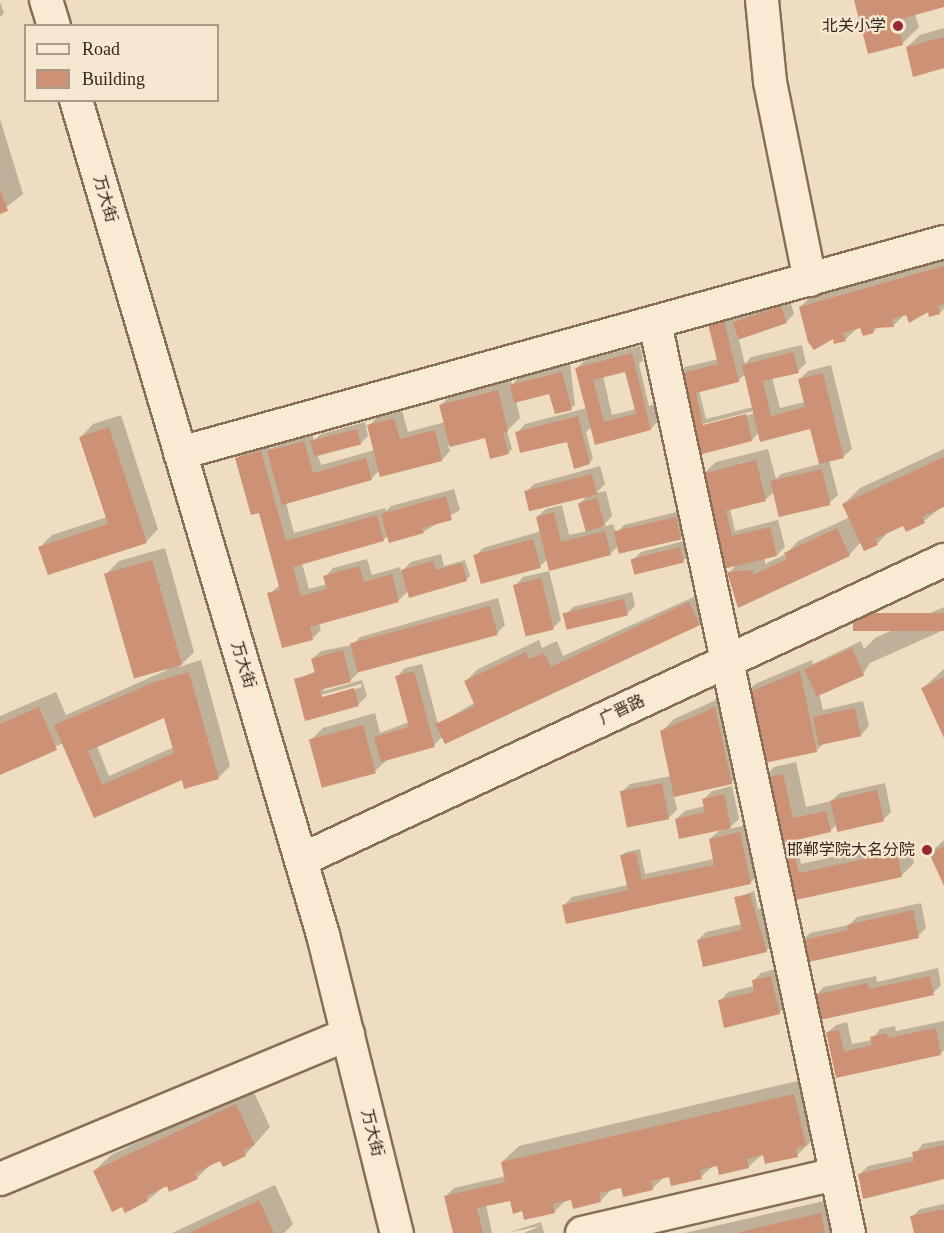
<!DOCTYPE html>
<meta charset="utf-8">
<style>
body{margin:0}
#map{position:relative;width:944px;height:1233px;overflow:hidden;background:#eeddc0;font-family:"Times New Roman","Noto Sans SC",serif}
div>[style]{position:absolute}
.shadow>*{inset:0;background:#0003}
.building>*{inset:0;background:#cd9275;transform-origin:0 0}
.roads{filter:drop-shadow(2px 0 #886d58) drop-shadow(-2px 0 #886d58) drop-shadow(0 2px #886d58) drop-shadow(0 -2px #886d58)}
.minor>*{height:32px;margin:-16px;padding:0 16px;transform-origin:16px;border-radius:16px;background:#f9ebd3}
.dots>*{width:16px;height:16px;translate:-50% -50%;box-sizing:border-box;border:3px solid #f6e8d0;border-radius:50%}
span{translate:-50% -50%;white-space:nowrap;text-align:center;line-height:1.15;-webkit-text-stroke:4.5px #f6e8d0;paint-order:stroke}
.poi-label{font-size:16px;color:#37271c}
.right{translate:-100% -50%;text-align:right}
.street-label{font-size:16px;color:#37271c}
.legend{position:absolute;left:24px;top:24px;width:195px;height:78px;box-sizing:border-box;background:#f6e8d0;border:2px solid #aa9b88;margin:0;padding:8px 10px;list-style:none;font-size:18px;color:#37271c}
.legend li{display:flex;align-items:center;gap:12px;height:30px}
.legend b{width:30px;border:2px solid #aa9b88}
</style>
<div id="map">
<div class="shadow">
<div style="clip-path:polygon(855px 0,944px 0,944px 6px,915px 14px,919px 27px,902px 44px)"></div>
<div style="clip-path:polygon(0 2px,4px 13px,0 17px)"></div>
<div style="clip-path:polygon(944px 28px,944px 67px,907px 47px,920px 35px)"></div>
<div style="clip-path:polygon(0 119px,23px 194px,0 212px)"></div>
<div style="clip-path:polygon(944px 255px,944px 308px,940px 313px,907px 312px,894px 325px,879px 326px,874px 331px,858px 327px,845px 340px,834px 337px,800px 307px,817px 291px)"></div>
<div style="clip-path:polygon(evenodd,789px 298px,794px 314px,786px 322px,738px 336px,745px 364px,751px 357px,802px 345px,806px 363px,798px 371px,772px 378px,780px 408px,805px 402px,800px 379px,808px 371px,831px 365px,852px 449px,843px 457px,829px 460px,838px 495px,829px 503px,775px 491px,765px 500px,730px 509px,735px 531px,778px 520px,785px 547px,777px 555px,765px 558px,765px 564px,786px 554px,798px 541px,850px 517px,844px 504px,860px 488px,944px 449px,944px 505px,924px 521px,907px 530px,904px 524px,890px 530px,877px 544px,861px 542px,849px 555px,739px 606px,729px 573px,737px 564px,703px 474px,716px 462px,768px 449px,776px 479px,781px 474px,820px 464px,811px 428px,759px 432px,752px 440px,696px 454px,677px 375px,685px 367px,718px 359px,710px 325px,718px 316px,732px 313px,734px 320px,742px 312px,789px 298px,745px 374px,753px 407px,706px 419px,699px 390px,738px 381px,745px 374px,789px 298px,753px 411px,753px 414px,699px 428px,703px 424px,753px 411px)"></div>
<div style="clip-path:polygon(evenodd,640px 346px,643px 360px,639px 364px,649px 406px,655px 404px,659px 420px,651px 429px,592px 427px,586px 432px,593px 459px,589px 463px,569px 442px,517px 433px,525px 424px,587px 408px,577px 368px,585px 360px,640px 346px,626px 370px,636px 409px,612px 415px,603px 376px,626px 370px)"></div>
<div style="clip-path:polygon(570px 364px,575px 405px,571px 408px,555px 391px,516px 401px,520px 418px,507px 431px,512px 449px,508px 453px,490px 435px,448px 446px,450px 451px,442px 460px,380px 470px,371px 479px,286px 503px,294px 533px,385px 508px,386px 511px,391px 506px,454px 489px,460px 510px,423px 532px,389px 535px,383px 540px,302px 563px,309px 589px,327px 584px,325px 577px,333px 568px,367px 559px,372px 575px,400px 567px,401px 572px,411px 562px,441px 554px,444px 566px,465px 560px,470px 576px,466px 580px,408px 591px,399px 600px,319px 623px,321px 630px,313px 638px,269px 594px,280px 585px,260px 511px,236px 459px,245px 451px,269px 444px,271px 449px,277px 443px,312px 433px,314px 441px,321px 434px,365px 422px,368px 436px,360px 444px,318px 456px,321px 465px,375px 450px,369px 426px,377px 417px,402px 411px,408px 432px,445px 422px,441px 405px,453px 393px,510px 378px,512px 385px,519px 377px)"></div>
<div style="clip-path:polygon(121px 415px,158px 529px,146px 542px,40px 547px,52px 535px,107px 517px,81px 437px,93px 424px)"></div>
<div style="clip-path:polygon(600px 466px,605px 484px,596px 493px,606px 491px,612px 516px,602px 527px,613px 524px,616px 533px,624px 525px,684px 510px,689px 529px,681px 538px,619px 545px,611px 553px,548px 559px,540px 566px,475px 556px,483px 548px,541px 531px,537px 517px,546px 509px,562px 505px,569px 535px,587px 531px,580px 503px,588px 495px,526px 492px,534px 484px)"></div>
<div style="clip-path:polygon(688px 540px,691px 553px,683px 561px,633px 560px,641px 552px)"></div>
<div style="clip-path:polygon(evenodd,165px 548px,194px 652px,179px 667px,201px 660px,230px 766px,218px 778px,183px 778px,94px 816px,63px 743px,0 773px,0 716px,56px 692px,66px 715px,167px 670px,106px 574px,119px 561px,165px 548px,165px 716px,174px 747px,109px 776px,97px 746px,165px 716px)"></div>
<div style="clip-path:polygon(549px 571px,561px 620px,553px 628px,515px 586px,523px 577px)"></div>
<div style="clip-path:polygon(632px 592px,635px 606px,627px 614px,565px 616px,573px 607px)"></div>
<div style="clip-path:polygon(698px 595px,707px 615px,699px 624px,443px 736px,434px 745px,388px 759px,375px 771px,311px 740px,323px 728px,375px 713px,380px 733px,409px 722px,397px 677px,405px 668px,422px 664px,438px 724px,476px 702px,466px 681px,478px 669px,539px 640px,542px 648px,557px 641px,563px 656px)"></div>
<div style="clip-path:polygon(evenodd,498px 598px,505px 625px,497px 633px,359px 672px,351px 680px,323px 688px,324px 691px,362px 680px,367px 696px,359px 704px,307px 719px,296px 680px,316px 671px,312px 659px,321px 651px,352px 645px,360px 637px,498px 598px,361px 684px,362px 687px,317px 700px,321px 695px,361px 684px)"></div>
<div style="clip-path:polygon(944px 607px,944px 630px,870px 663px,863px 674px,819px 693px,823px 710px,863px 701px,869px 726px,861px 735px,825px 742px,816px 751px,742px 697px,755px 684px,812px 660px,813px 664px,861px 641px,864px 649px,875px 638px)"></div>
<div style="clip-path:polygon(944px 669px,944px 734px,923px 688px)"></div>
<div style="clip-path:polygon(727px 695px,744px 770px,731px 783px,674px 796px,677px 810px,668px 818px,622px 792px,630px 784px,671px 776px,661px 732px,674px 719px)"></div>
<div style="clip-path:polygon(796px 762px,806px 807px,831px 801px,840px 793px,885px 783px,891px 812px,883px 820px,837px 824px,830px 831px,776px 843px,762px 779px,774px 767px)"></div>
<div style="clip-path:polygon(732px 786px,739px 819px,728px 829px,748px 825px,759px 874px,750px 883px,564px 905px,572px 897px,628px 885px,622px 856px,626px 852px,640px 849px,645px 874px,714px 859px,710px 839px,721px 829px,676px 819px,685px 811px,705px 806px,704px 799px,712px 791px)"></div>
<div style="clip-path:polygon(909px 840px,914px 863px,901px 876px,792px 900px,784px 860px,787px 856px,799px 853px,801px 864px)"></div>
<div style="clip-path:polygon(944px 840px,944px 883px,930px 853px)"></div>
<div style="clip-path:polygon(754px 891px,758px 909px,766px 908px,774px 943px,766px 951px,698px 940px,706px 932px,742px 924px,736px 898px)"></div>
<div style="clip-path:polygon(921px 903px,926px 928px,918px 936px,801px 942px,810px 933px,849px 925px,857px 917px)"></div>
<div style="clip-path:polygon(779px 968px,787px 1005px,779px 1013px,720px 1001px,728px 992px,754px 986px,753px 981px,761px 973px)"></div>
<div style="clip-path:polygon(938px 968px,941px 985px,933px 993px,816px 995px,824px 987px,876px 976px,877px 982px)"></div>
<div style="clip-path:polygon(944px 1021px,944px 1050px,941px 1053px,837px 1076px,827px 1033px,836px 1025px,847px 1022px,852px 1044px,872px 1040px,880px 1029px,895px 1026px,896px 1031px)"></div>
<div style="clip-path:polygon(810px 1078px,814px 1139px,797px 1155px,764px 1153px,748px 1167px,714px 1165px,701px 1177px,664px 1177px,652px 1189px,623px 1186px,612px 1189px,600px 1201px,567px 1199px,554px 1212px,511px 1198px,486px 1205px,492px 1233px,454px 1233px,446px 1196px,454px 1188px,506px 1176px,502px 1162px,519px 1146px)"></div>
<div style="clip-path:polygon(252px 1088px,270px 1127px,245px 1155px,211px 1164px,197px 1178px,167px 1184px,148px 1200px,94px 1171px,111px 1155px)"></div>
<div style="clip-path:polygon(944px 1140px,944px 1178px,860px 1174px,868px 1166px,915px 1156px,922px 1144px)"></div>
<div style="clip-path:polygon(275px 1185px,293px 1224px,284px 1233px,172px 1233px)"></div>
<div style="clip-path:polygon(837px 1198px,845px 1233px,685px 1233px)"></div>
<div style="clip-path:polygon(944px 1204px,944px 1231px,915px 1233px,912px 1217px,920px 1209px)"></div>
<div style="clip-path:polygon(541px 1222px,544px 1233px,524px 1233px,540px 1226px,507px 1233px)"></div>
</div>
<div class="building">
<div style="clip-path:polygon(854px 0,944px 0,944px 7px,897px 20px,903px 45px,868px 54px)"></div>
<div style="clip-path:polygon(944px 37px,944px 68px,913px 77px,906px 47px)"></div>
<div style="clip-path:polygon(0 189px,8px 211px,0 214px)"></div>
<div style="clip-path:polygon(944px 266px,944px 304px,938px 306px,940px 314px,929px 317px,928px 312px,909px 323px,906px 315px,892px 319px,894px 327px,873px 328px,874px 333px,863px 336px,860px 328px,843px 333px,846px 341px,834px 344px,833px 339px,814px 350px,808px 342px,799px 307px)"></div>
<div style="left:781px;top:306px;width:18px;height:51px;rotate:71deg"></div>
<div style="clip-path:polygon(724px 320px,739px 382px,696px 393px,703px 425px,746px 414px,752px 441px,695px 456px,675px 375px,718px 364px,708px 324px)"></div>
<div style="clip-path:polygon(793px 352px,799px 373px,763px 381px,771px 416px,805px 407px,798px 379px,823px 373px,844px 458px,819px 464px,810px 429px,760px 442px,742px 365px)"></div>
<div style="clip-path:polygon(evenodd,632px 353px,651px 430px,595px 445px,575px 368px,632px 353px,625px 372px,636px 414px,604px 422px,593px 380px,625px 372px)"></div>
<div style="clip-path:polygon(562px 372px,572px 410px,555px 414px,549px 394px,514px 403px,510px 385px)"></div>
<div style="clip-path:polygon(498px 390px,508px 432px,503px 433px,509px 454px,490px 459px,485px 438px,450px 447px,439px 405px)"></div>
<div style="clip-path:polygon(578px 416px,590px 464px,574px 469px,567px 442px,520px 453px,515px 432px)"></div>
<div style="clip-path:polygon(394px 418px,400px 439px,435px 430px,442px 461px,380px 477px,367px 425px)"></div>
<div style="clip-path:polygon(109px 427px,147px 543px,48px 575px,38px 547px,108px 524px,79px 437px)"></div>
<div style="left:357px;top:429px;width:16px;height:48px;rotate:76deg"></div>
<div style="clip-path:polygon(304px 441px,313px 473px,366px 458px,372px 480px,282px 505px,267px 451px)"></div>
<div style="clip-path:polygon(261px 451px,286px 541px,377px 515px,384px 541px,293px 567px,301px 596px,327px 589px,323px 576px,359px 566px,364px 582px,392px 574px,399px 602px,310px 627px,313px 640px,282px 648px,267px 593px,280px 590px,259px 513px,251px 515px,235px 458px)"></div>
<div style="clip-path:polygon(944px 457px,944px 507px,922px 517px,925px 523px,906px 532px,903px 526px,875px 539px,878px 545px,864px 551px,842px 504px)"></div>
<div style="clip-path:polygon(756px 460px,766px 501px,726px 511px,732px 536px,770px 527px,777px 556px,723px 569px,702px 474px)"></div>
<div style="left:822px;top:469px;width:37px;height:53px;rotate:77deg"></div>
<div style="left:592px;top:474px;width:21px;height:70px;rotate:76deg"></div>
<div style="clip-path:polygon(446px 496px,452px 520px,422px 528px,424px 533px,389px 543px,381px 514px)"></div>
<div style="left:597px;top:498px;width:29px;height:20px;rotate:74deg"></div>
<div style="clip-path:polygon(554px 512px,561px 542px,605px 531px,611px 555px,549px 571px,536px 517px)"></div>
<div style="left:676px;top:517px;width:23px;height:64px;rotate:77deg"></div>
<div style="clip-path:polygon(837px 528px,850px 556px,738px 608px,727px 572px,753px 570px,753px 575px,787px 559px,784px 553px)"></div>
<div style="left:533px;top:539px;width:30px;height:62px;rotate:75deg"></div>
<div style="left:680px;top:547px;width:16px;height:51px;rotate:76deg"></div>
<div style="left:152px;top:560px;width:109px;height:50px;rotate:74deg"></div>
<div style="clip-path:polygon(433px 561px,436px 570px,462px 563px,467px 581px,409px 598px,401px 570px)"></div>
<div style="left:541px;top:578px;width:53px;height:29px;rotate:76deg"></div>
<div style="left:624px;top:599px;width:17px;height:63px;rotate:77deg"></div>
<div style="clip-path:polygon(689px 602px,700px 625px,445px 744px,435px 724px,475px 706px,464px 681px,526px 652px,529px 659px,544px 653px,551px 667px)"></div>
<div style="left:490px;top:606px;width:30px;height:145px;rotate:75deg"></div>
<div style="left:944px;top:613px;width:18px;height:91px;rotate:90deg"></div>
<div style="left:852px;top:648px;width:30px;height:52px;rotate:66deg"></div>
<div style="clip-path:polygon(343px 650px,351px 682px,320px 690px,322px 697px,354px 688px,359px 706px,305px 721px,294px 679px,315px 673px,311px 659px)"></div>
<div style="clip-path:polygon(414px 671px,435px 747px,381px 762px,374px 737px,409px 727px,395px 676px)"></div>
<div style="clip-path:polygon(800px 671px,817px 752px,755px 765px,740px 696px)"></div>
<div style="clip-path:polygon(evenodd,189px 672px,219px 779px,184px 789px,182px 780px,94px 818px,54px 725px,154px 682px,189px 672px,164px 718px,174px 753px,102px 785px,88px 751px,164px 718px)"></div>
<div style="clip-path:polygon(944px 677px,944px 738px,921px 688px)"></div>
<div style="clip-path:polygon(39px 707px,57px 750px,0 775px,0 724px)"></div>
<div style="clip-path:polygon(715px 707px,732px 784px,674px 797px,660px 731px)"></div>
<div style="left:855px;top:708px;width:29px;height:43px;rotate:78deg"></div>
<div style="left:363px;top:725px;width:50px;height:56px;rotate:75deg"></div>
<div style="clip-path:polygon(783px 774px,793px 818px,826px 811px,831px 832px,775px 845px,760px 779px)"></div>
<div style="left:662px;top:783px;width:37px;height:43px;rotate:79deg"></div>
<div style="left:877px;top:790px;width:32px;height:48px;rotate:77deg"></div>
<div style="clip-path:polygon(724px 794px,731px 828px,679px 839px,675px 819px,705px 812px,702px 799px)"></div>
<div style="clip-path:polygon(740px 832px,751px 884px,566px 924px,562px 905px,628px 890px,620px 855px,636px 852px,642px 880px,714px 865px,709px 839px)"></div>
<div style="clip-path:polygon(944px 846px,944px 886px,929px 853px)"></div>
<div style="clip-path:polygon(897px 852px,902px 877px,791px 901px,782px 859px,795px 856px,799px 873px)"></div>
<div style="clip-path:polygon(750px 894px,767px 952px,703px 967px,697px 940px,742px 930px,734px 897px)"></div>
<div style="clip-path:polygon(913px 910px,919px 938px,804px 963px,800px 941px,848px 930px,847px 925px)"></div>
<div style="clip-path:polygon(771px 976px,780px 1014px,724px 1028px,718px 1000px,754px 992px,752px 980px)"></div>
<div style="clip-path:polygon(930px 976px,934px 995px,820px 1020px,814px 995px,868px 983px,869px 989px)"></div>
<div style="clip-path:polygon(936px 1028px,941px 1055px,836px 1078px,826px 1032px,839px 1030px,844px 1052px,872px 1045px,870px 1037px,887px 1033px,888px 1038px)"></div>
<div style="clip-path:polygon(794px 1094px,806px 1145px,796px 1148px,798px 1157px,765px 1164px,763px 1155px,747px 1159px,749px 1168px,719px 1175px,717px 1166px,700px 1170px,702px 1179px,671px 1186px,669px 1177px,651px 1181px,653px 1190px,623px 1197px,621px 1188px,599px 1193px,601px 1202px,573px 1209px,571px 1200px,553px 1204px,555px 1213px,524px 1220px,522px 1211px,513px 1214px,510px 1201px,477px 1208px,483px 1233px,453px 1233px,444px 1196px,505px 1182px,501px 1162px)"></div>
<div style="clip-path:polygon(236px 1104px,255px 1145px,244px 1150px,246px 1156px,223px 1167px,220px 1161px,195px 1173px,198px 1179px,169px 1192px,167px 1186px,146px 1196px,148px 1201px,125px 1213px,122px 1207px,112px 1212px,93px 1171px)"></div>
<div style="clip-path:polygon(944px 1145px,944px 1179px,863px 1199px,858px 1174px,914px 1161px,912px 1152px)"></div>
<div style="clip-path:polygon(259px 1200px,274px 1233px,189px 1233px)"></div>
<div style="clip-path:polygon(944px 1209px,944px 1233px,914px 1233px,910px 1216px)"></div>
<div style="clip-path:polygon(821px 1213px,825px 1233px,740px 1233px,740px 1232px)"></div>
</div>
<div class="roads">
<div class="minor">
<div style="left:46px;top:0;width:27px;rotate:73deg"></div>
<div style="left:762px;top:0;width:82px;rotate:84.4deg"></div>
<div style="left:770px;top:82px;width:202px;rotate:78.6deg"></div>
<div style="left:76px;top:100px;width:871px;rotate:73.52deg"></div>
<div style="left:323px;top:935px;width:307px;rotate:76.1deg"></div>
<div style="left:655px;top:323px;width:930px;rotate:77.97deg"></div>
<div style="left:180px;top:453px;width:793px;rotate:-15.44deg"></div>
<div style="left:301px;top:860px;width:710px;rotate:-25.01deg"></div>
<div style="left:0;top:1179px;width:377px;rotate:-22.6deg"></div>
<div style="left:582px;top:1233px;width:261px;rotate:-13.1deg"></div>
</div>
</div>
<div class="dots">
<div style="left:898px;top:26px;background:#972731"></div>
<div style="left:927px;top:850px;background:#972731"></div>
</div>
<div class="poi-label">
<span class="right" style="left:886px;top:26px">北关小学</span>
<span class="right" style="left:915px;top:850px">邯郸学院大名分院</span>
</div>
<div class="street-label">
<span style="left:105px;top:199px;rotate:74deg">万大街</span>
<span style="left:243px;top:665px;rotate:73deg">万大街</span>
<span style="left:622px;top:710px;rotate:-25deg">广晋路</span>
<span style="left:372px;top:1133px;rotate:76deg">万大街</span>
</div>
<ul class="legend">
<li><b style="height:8px;background:#f9ebd3"></b>Road</li>
<li><b style="height:16px;background:#cd9275"></b>Building</li>
</ul>
</div>
